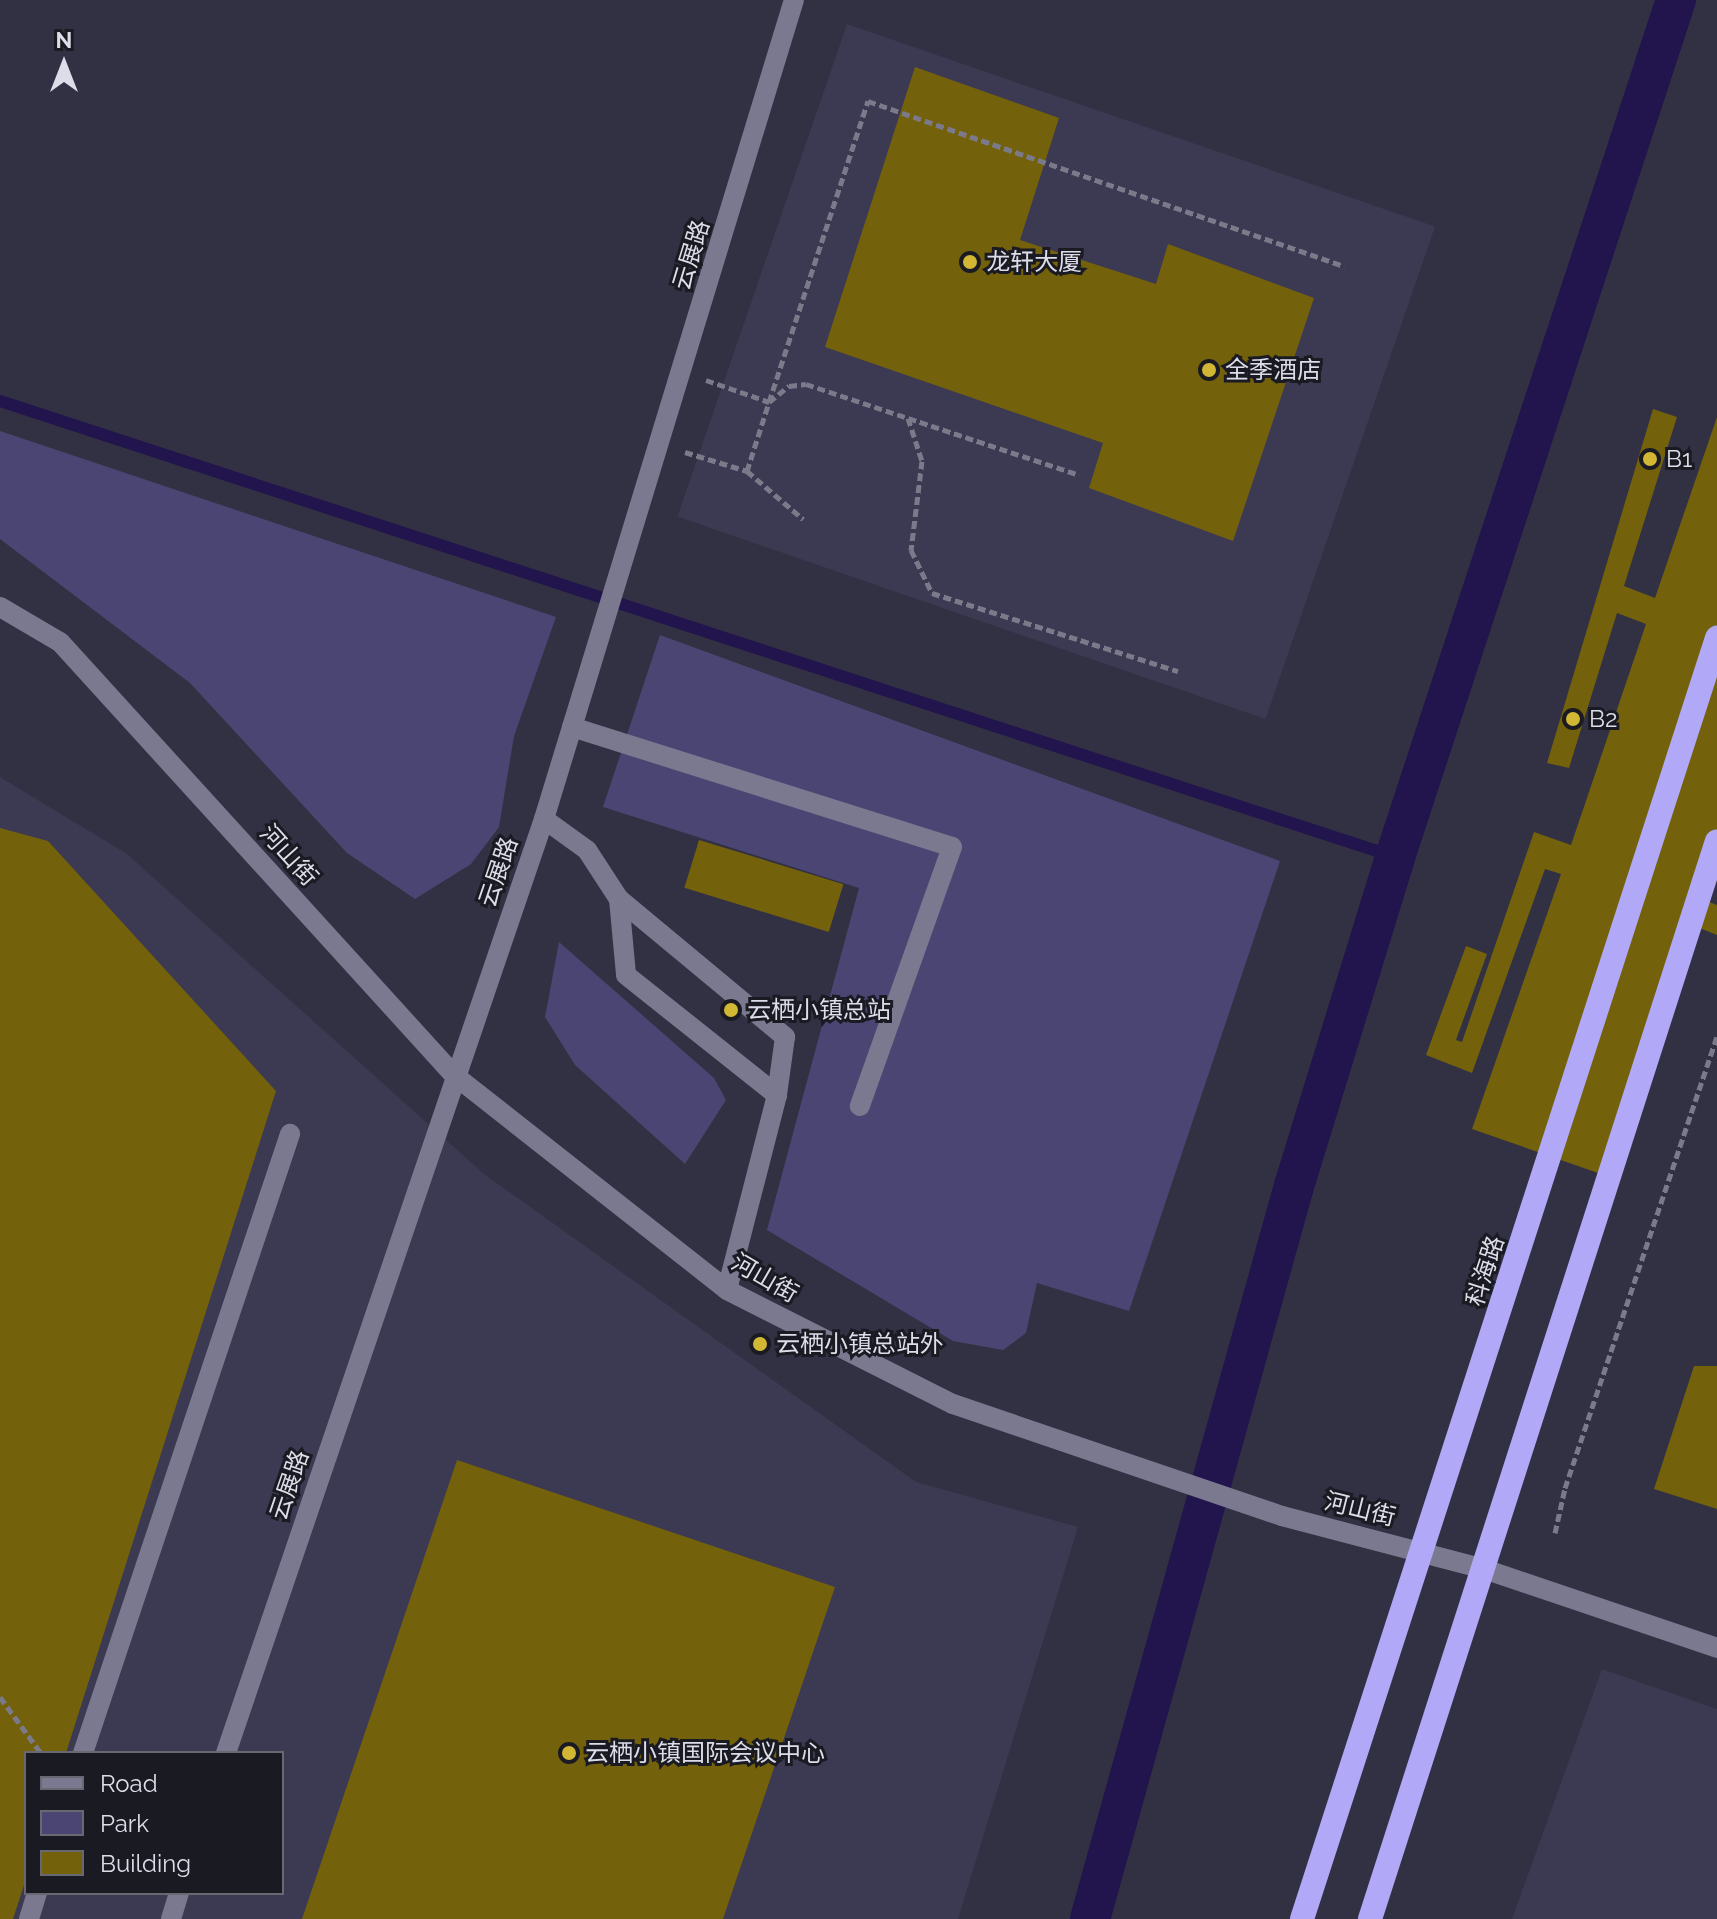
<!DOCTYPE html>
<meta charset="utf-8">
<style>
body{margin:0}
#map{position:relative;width:1717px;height:1919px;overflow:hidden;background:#323043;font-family:Raleway,"Noto Sans SC",sans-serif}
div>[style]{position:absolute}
.built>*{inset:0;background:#3c3952;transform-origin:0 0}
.green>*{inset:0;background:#4b4573}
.stream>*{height:12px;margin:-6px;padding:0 6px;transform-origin:6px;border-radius:6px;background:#22144c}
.canal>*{height:40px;margin:-20px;padding:0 20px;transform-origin:20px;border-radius:20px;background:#22144c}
.building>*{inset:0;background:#73610c;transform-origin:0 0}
.path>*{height:5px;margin-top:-2.5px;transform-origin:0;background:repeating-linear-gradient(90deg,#7b7a8a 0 8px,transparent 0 12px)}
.minor>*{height:20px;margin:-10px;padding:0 10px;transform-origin:10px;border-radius:10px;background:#7b798f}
.highway>*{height:24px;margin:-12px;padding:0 12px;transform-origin:12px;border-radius:12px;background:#b1a9f8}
.dots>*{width:22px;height:22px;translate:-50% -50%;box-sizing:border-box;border:4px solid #1a1a22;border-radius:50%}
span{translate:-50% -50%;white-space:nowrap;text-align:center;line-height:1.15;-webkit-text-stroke:6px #1a1a22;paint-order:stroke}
.street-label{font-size:24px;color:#dddde9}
.poi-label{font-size:24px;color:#dddde9}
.left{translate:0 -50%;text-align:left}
.legend{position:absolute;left:24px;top:1751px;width:260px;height:144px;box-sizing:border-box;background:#1a1a22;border:2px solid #686872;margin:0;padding:10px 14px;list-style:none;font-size:24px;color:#dddde9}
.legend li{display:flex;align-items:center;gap:16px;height:40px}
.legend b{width:40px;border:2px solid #686872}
.north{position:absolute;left:24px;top:24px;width:80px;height:80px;-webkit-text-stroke:6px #1a1a22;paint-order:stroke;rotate:0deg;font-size:22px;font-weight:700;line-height:32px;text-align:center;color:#dddde9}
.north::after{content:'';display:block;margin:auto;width:28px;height:36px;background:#dddde9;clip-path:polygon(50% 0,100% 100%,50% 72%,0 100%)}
</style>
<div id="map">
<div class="built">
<div style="left:847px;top:24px;width:622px;height:521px;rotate:19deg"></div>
<div style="clip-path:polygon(evenodd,0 777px,127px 854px,484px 1174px,916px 1482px,1078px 1527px,958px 1919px,0 1919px,0 777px,26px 1753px,282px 1753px,282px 1893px,26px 1893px,26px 1753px)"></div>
<div style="clip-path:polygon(1602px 1669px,1717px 1709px,1717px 1919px,1512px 1919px)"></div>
</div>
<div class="green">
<div style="clip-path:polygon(0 431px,556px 617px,514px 736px,499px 827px,471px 864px,415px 899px,347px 853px,190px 683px,0 539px)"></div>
<div style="clip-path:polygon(660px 635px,1280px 861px,1129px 1311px,1037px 1283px,1026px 1333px,1003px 1350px,953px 1341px,767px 1230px,859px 888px,603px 807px)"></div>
<div style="clip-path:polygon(559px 942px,714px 1078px,726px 1100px,685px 1164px,575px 1065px,545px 1017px)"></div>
</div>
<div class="stream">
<div style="left:0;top:401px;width:1468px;rotate:18.1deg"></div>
</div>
<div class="canal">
<div style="left:1090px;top:1919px;width:761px;rotate:-74.45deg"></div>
<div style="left:1294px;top:1186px;width:344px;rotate:-72.9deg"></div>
<div style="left:1395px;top:857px;width:902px;rotate:-71.85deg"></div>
</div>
<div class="building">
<div style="clip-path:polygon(915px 67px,1059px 118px,1020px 240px,1156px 284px,1168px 244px,1314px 298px,1233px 541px,1089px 488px,1103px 443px,825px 347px)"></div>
<div style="clip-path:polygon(1653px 409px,1677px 417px,1624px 586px,1655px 598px,1717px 417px,1717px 835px,1696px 897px,1717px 905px,1717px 935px,1687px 923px,1601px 1174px,1472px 1129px,1561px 874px,1545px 869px,1472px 1073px,1426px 1055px,1466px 946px,1487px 954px,1456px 1040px,1462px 1042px,1534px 832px,1571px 845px,1646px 624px,1617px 613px,1569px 768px,1547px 763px)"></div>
<div style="clip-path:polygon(0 828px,48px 841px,276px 1091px,66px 1753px,26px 1753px,26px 1879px,13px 1919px,0 1919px)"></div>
<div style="left:699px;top:840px;width:151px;height:50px;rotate:17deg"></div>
<div style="clip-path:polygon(1694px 1366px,1717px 1366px,1717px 1509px,1654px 1489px)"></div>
<div style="clip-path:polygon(457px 1460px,835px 1587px,723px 1919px,302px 1919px)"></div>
</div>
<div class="path">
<div style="left:706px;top:380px;width:67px;rotate:19.2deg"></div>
<div style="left:769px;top:402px;width:317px;rotate:-71.8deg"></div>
<div style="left:868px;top:101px;width:504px;rotate:19.12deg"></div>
<div style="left:908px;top:418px;width:45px;rotate:72deg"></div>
<div style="left:922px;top:461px;width:90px;rotate:97deg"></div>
<div style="left:911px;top:550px;width:48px;rotate:64deg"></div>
<div style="left:932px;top:593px;width:258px;rotate:17.6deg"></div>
<div style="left:685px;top:452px;width:65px;rotate:17deg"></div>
<div style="left:747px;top:471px;width:72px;rotate:-72.3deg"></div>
<div style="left:769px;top:402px;width:26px;rotate:-39deg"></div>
<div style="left:789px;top:386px;width:17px;rotate:-7deg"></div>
<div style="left:806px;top:384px;width:288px;rotate:18.4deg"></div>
<div style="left:747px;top:471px;width:74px;rotate:40.6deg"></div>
<div style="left:1555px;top:1533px;width:46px;rotate:-77.5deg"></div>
<div style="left:1565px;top:1488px;width:476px;rotate:-71.4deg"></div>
<div style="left:0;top:1697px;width:69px;rotate:53.8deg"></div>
</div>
<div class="minor">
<div style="left:0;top:607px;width:69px;rotate:30.3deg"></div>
<div style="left:60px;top:642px;width:585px;rotate:47.7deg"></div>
<div style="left:454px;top:1075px;width:347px;rotate:38.2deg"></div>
<div style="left:727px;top:1290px;width:253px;rotate:26.8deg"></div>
<div style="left:953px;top:1404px;width:348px;rotate:18.8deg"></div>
<div style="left:1282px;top:1516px;width:209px;rotate:14.7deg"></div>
<div style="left:1484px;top:1569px;width:246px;rotate:18.7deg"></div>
<div style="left:572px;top:727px;width:398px;rotate:17.5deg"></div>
<div style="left:952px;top:847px;width:275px;rotate:109.6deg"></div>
<div style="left:544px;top:819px;width:53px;rotate:35.8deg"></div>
<div style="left:587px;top:850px;width:59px;rotate:56.9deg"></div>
<div style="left:619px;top:899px;width:216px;rotate:39.7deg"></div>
<div style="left:785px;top:1037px;width:59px;rotate:97.9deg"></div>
<div style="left:777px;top:1095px;width:201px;rotate:104.4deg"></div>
<div style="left:619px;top:899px;width:76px;rotate:84.7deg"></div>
<div style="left:626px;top:975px;width:193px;rotate:38.5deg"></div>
<div style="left:83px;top:1753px;width:653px;rotate:-71.51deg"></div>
<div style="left:226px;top:1753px;width:987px;rotate:-71.2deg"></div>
<div style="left:544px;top:819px;width:856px;rotate:-73.03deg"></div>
<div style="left:29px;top:1919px;width:27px;rotate:-73deg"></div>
<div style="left:171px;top:1919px;width:27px;rotate:-73deg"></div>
</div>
<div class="highway">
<div style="left:1302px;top:1919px;width:1347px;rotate:-72.05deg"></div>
<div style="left:1370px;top:1919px;width:1132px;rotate:-72.16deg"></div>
</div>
<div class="dots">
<div style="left:970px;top:262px;background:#d2b735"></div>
<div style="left:1209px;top:370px;background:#d2b735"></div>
<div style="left:1650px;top:459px;background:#d2b735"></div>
<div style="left:1573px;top:719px;background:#d2b735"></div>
<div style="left:731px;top:1010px;background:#d2b735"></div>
<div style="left:760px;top:1344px;background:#d2b735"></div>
<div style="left:569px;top:1753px;background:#d2b735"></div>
</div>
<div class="street-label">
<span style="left:691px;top:255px;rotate:-73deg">云展路</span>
<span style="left:289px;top:855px;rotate:48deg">河山街</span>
<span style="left:498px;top:872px;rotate:-71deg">云展路</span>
<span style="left:1485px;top:1271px;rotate:-72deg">科海路</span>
<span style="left:765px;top:1278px;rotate:30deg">河山街</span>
<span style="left:289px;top:1485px;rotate:-71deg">云展路</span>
<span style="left:1360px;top:1509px;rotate:14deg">河山街</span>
</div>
<div class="poi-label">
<span class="left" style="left:986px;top:262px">龙轩大厦</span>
<span class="left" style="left:1225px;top:370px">全季酒店</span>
<span class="left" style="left:1666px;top:459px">B1</span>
<span class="left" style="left:1589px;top:719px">B2</span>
<span class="left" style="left:747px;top:1010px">云栖小镇总站</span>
<span class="left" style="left:776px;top:1344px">云栖小镇总站外</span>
<span class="left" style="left:585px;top:1753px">云栖小镇国际会议中心</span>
</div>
<ul class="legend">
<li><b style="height:10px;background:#7b798f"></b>Road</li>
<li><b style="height:22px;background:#4b4573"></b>Park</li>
<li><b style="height:22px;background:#73610c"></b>Building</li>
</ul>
<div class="north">N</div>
</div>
